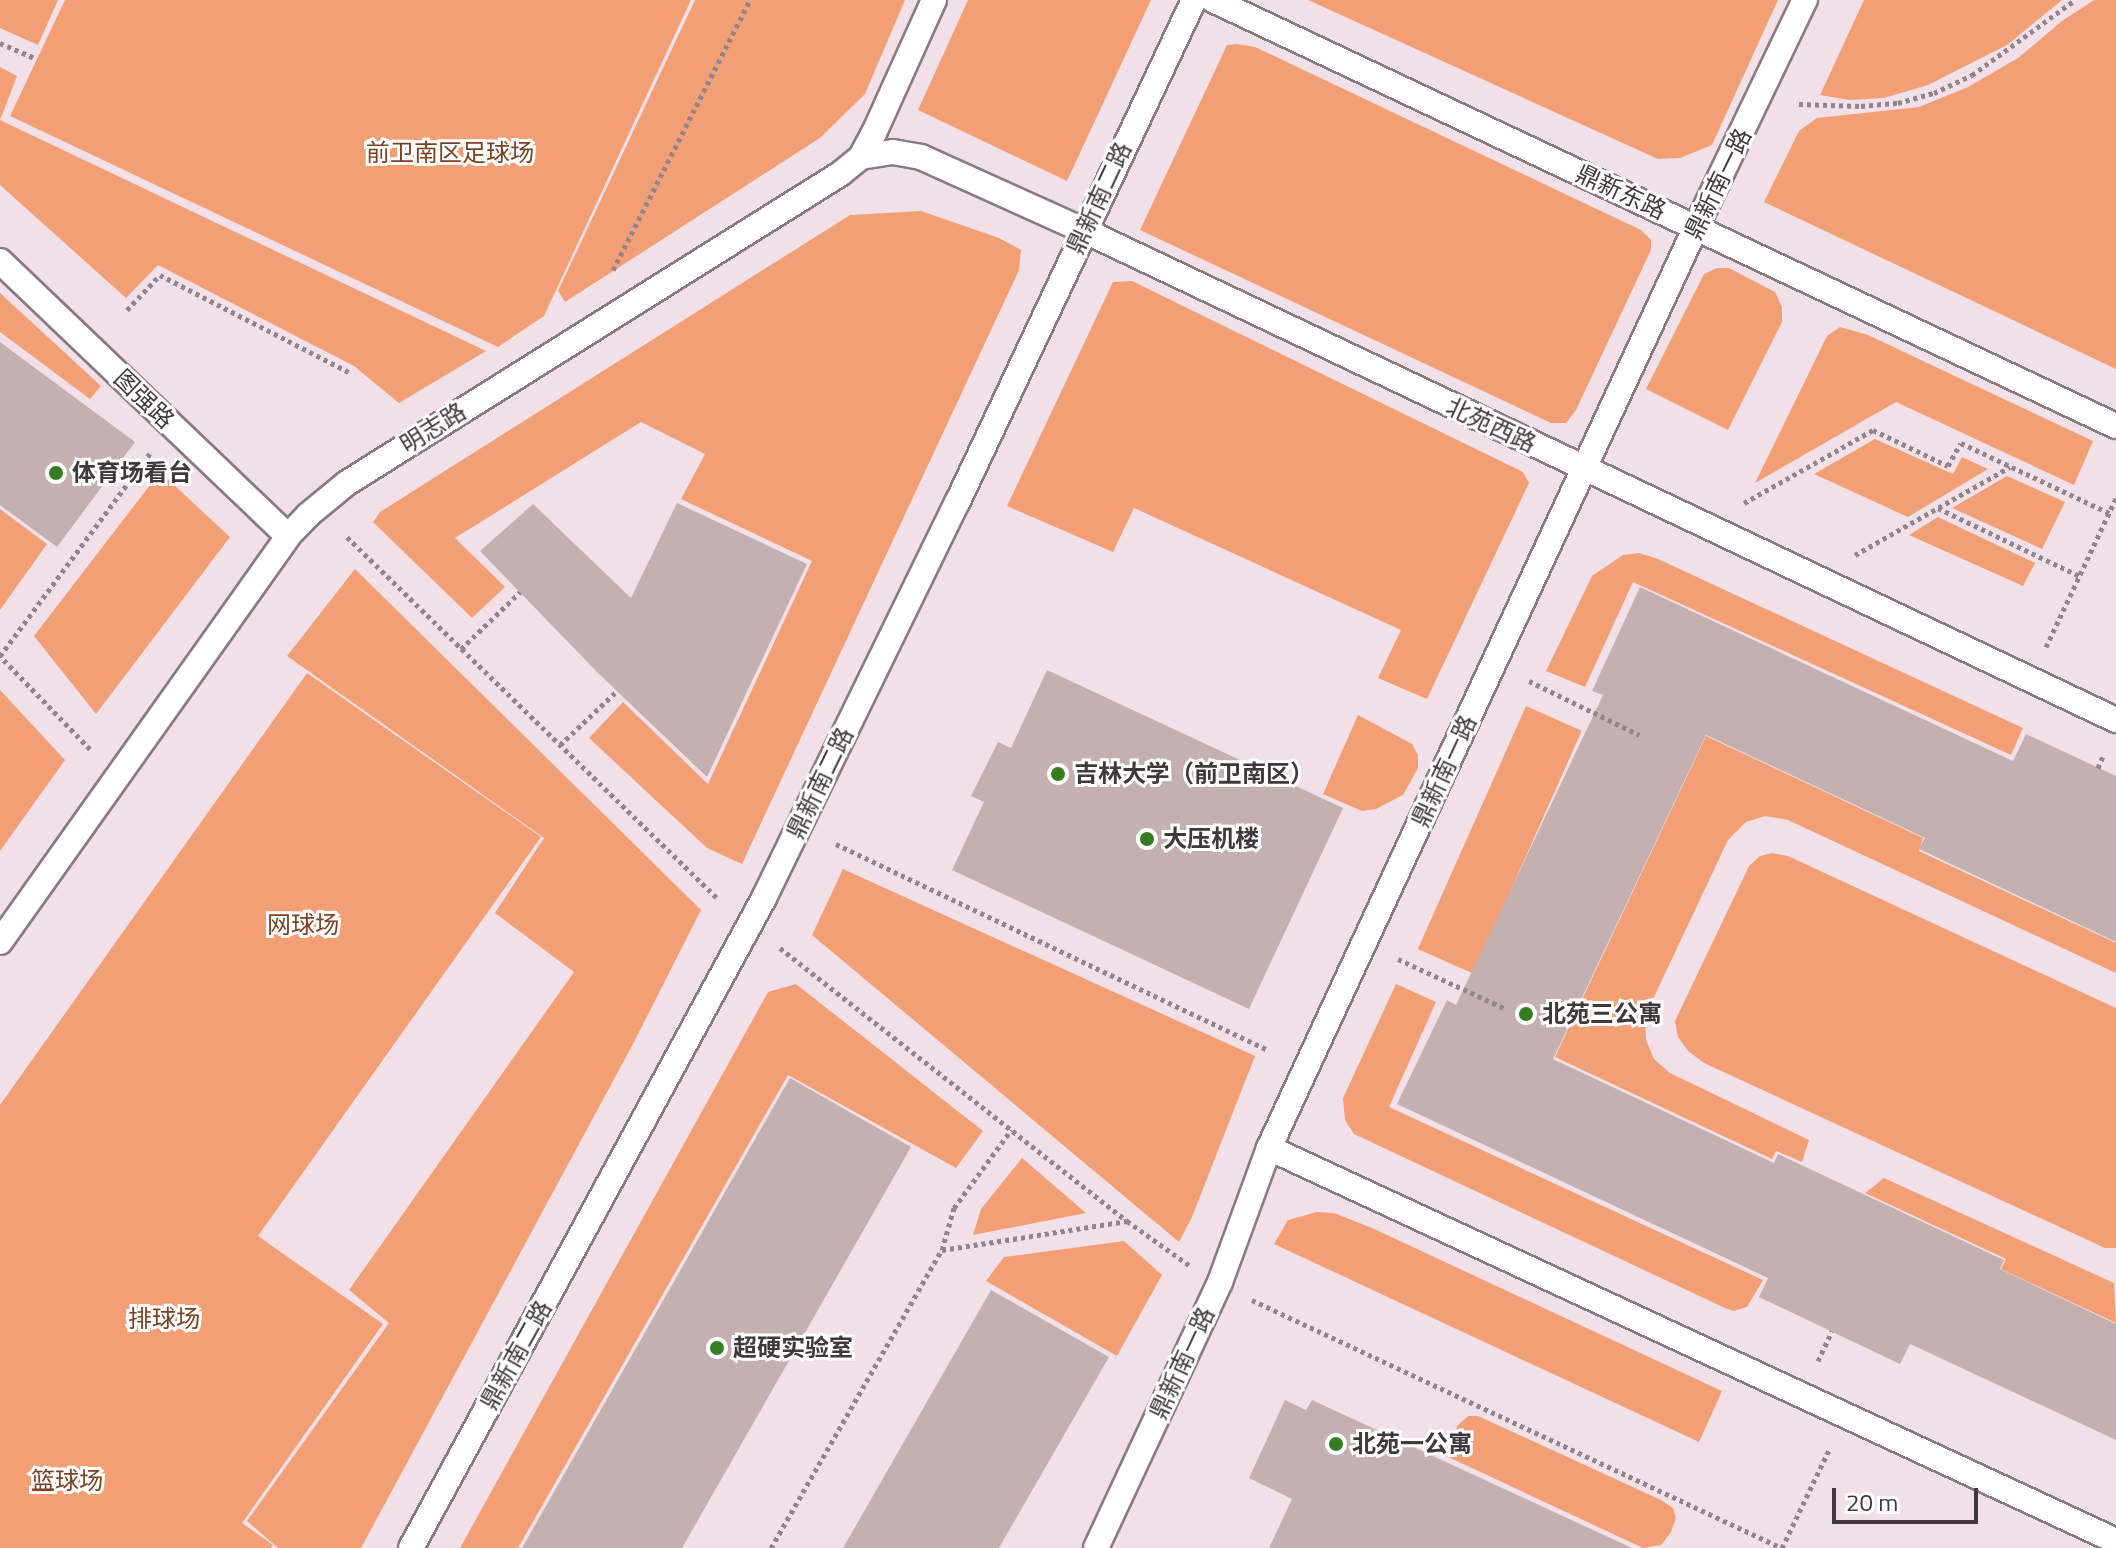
<!DOCTYPE html>
<meta charset="utf-8">
<style>
body{margin:0}
#map{position:relative;width:2116px;height:1548px;overflow:hidden;background:#f2e0e9;font-family:"Titillium Web","Noto Sans SC",sans-serif}
div>[style]{position:absolute}
.green>*{inset:0;background:#f39f76;transform-origin:0 0}
.building>*{inset:0;background:#c5b0b0}
.path>*{height:5px;margin-top:-2.5px;transform-origin:0;background:repeating-linear-gradient(90deg,#91848a 0 4px,transparent 0 8px)}
.roads{filter:drop-shadow(2px 0 #8b7a82) drop-shadow(-2px 0 #8b7a82) drop-shadow(0 2px #8b7a82) drop-shadow(0 -2px #8b7a82)}
.service>*{height:24px;margin:-12px;padding:0 12px;transform-origin:12px;border-radius:12px;background:#fff}
.dots>*{width:22px;height:22px;translate:-50% -50%;box-sizing:border-box;border:4px solid #fff;border-radius:50%}
span{translate:-50% -50%;white-space:nowrap;text-align:center;line-height:1.15;-webkit-text-stroke:6px #fff;paint-order:stroke}
.park-label{font-size:24px;color:#7c4121}
.street-label{font-size:24px;color:#40383c}
.poi-label{font-size:24px;color:#40383c;font-weight:700}
.left{translate:0 -50%;text-align:left}
.scale{position:absolute;left:1832px;top:1488px;width:146px;height:36px;box-sizing:border-box;border:4px solid #40383c;border-top:0;padding-left:10px;font-size:24px;line-height:28px;white-space:nowrap;color:#40383c;-webkit-text-stroke:6px #fff;paint-order:stroke}
</style>
<div id="map">
<div class="green">
<div style="clip-path:polygon(0 0,58px 0,38px 45px,0 28px)"></div>
<div style="clip-path:polygon(65px 0,691px 0,544px 316px,498px 347px,10px 116px)"></div>
<div style="clip-path:polygon(695px 0,905px 0,865px 94px,820px 138px,565px 302px,558px 291px)"></div>
<div style="clip-path:polygon(968px 0,1151px 0,1067px 181px,918px 110px)"></div>
<div style="clip-path:polygon(1308px 0,1778px 0,1712px 145px,1680px 158px,1658px 159px)"></div>
<div style="clip-path:polygon(1864px 0,2062px 0,2007px 45px,1928px 85px,1884px 98px,1849px 100px,1820px 95px)"></div>
<div style="clip-path:polygon(2094px 0,2116px 0,2116px 369px,1764px 202px,1799px 131px,1817px 118px,1919px 107px,1968px 87px,2018px 58px,2062px 21px)"></div>
<div style="clip-path:polygon(1237px 44px,1255px 47px,1641px 230px,1651px 240px,1651px 250px,1576px 410px,1566px 423px,1551px 423px,1140px 230px,1227px 45px)"></div>
<div style="clip-path:polygon(0 67px,17px 76px,0 120px,486px 351px,399px 403px,354px 366px,158px 265px,126px 298px,0 185px)"></div>
<div style="clip-path:polygon(921px 211px,999px 238px,1021px 250px,1019px 270px,742px 864px,707px 848px,589px 738px,623px 702px,708px 784px,812px 561px,681px 499px,705px 454px,641px 422px,455px 538px,505px 587px,472px 618px,373px 522px,380px 512px,850px 215px)"></div>
<div style="clip-path:polygon(1717px 268px,1729px 268px,1775px 292px,1782px 307px,1782px 322px,1728px 430px,1646px 389px,1704px 274px)"></div>
<div style="clip-path:polygon(1132px 281px,1523px 472px,1529px 483px,1427px 699px,1378px 678px,1401px 630px,1134px 508px,1113px 552px,1007px 506px,1113px 282px)"></div>
<div style="clip-path:polygon(0 293px,101px 386px,90px 399px,0 332px)"></div>
<div style="clip-path:polygon(1840px 327px,1868px 335px,2093px 441px,2074px 485px,1896px 402px,1755px 483px,1827px 336px)"></div>
<div style="clip-path:polygon(1875px 439px,1953px 474px,1962px 457px,1988px 469px,1908px 517px,1814px 474px)"></div>
<div style="clip-path:polygon(160px 472px,230px 537px,96px 714px,34px 636px)"></div>
<div style="clip-path:polygon(2007px 476px,2065px 502px,2042px 549px,1952px 508px)"></div>
<div style="clip-path:polygon(0 509px,47px 544px,0 610px)"></div>
<div style="clip-path:polygon(1938px 517px,2035px 563px,2023px 586px,1909px 535px)"></div>
<div style="clip-path:polygon(1639px 553px,1658px 559px,2023px 728px,2011px 755px,1633px 582px,1585px 687px,1546px 671px,1592px 576px,1623px 555px)"></div>
<div style="clip-path:polygon(355px 569px,701px 910px,633px 1044px,361px 1548px,278px 1548px,247px 1521px,389px 1323px,349px 1290px,574px 972px,495px 913px,544px 838px,287px 656px)"></div>
<div style="clip-path:polygon(307px 673px,541px 837px,258px 1236px,383px 1324px,242px 1523px,273px 1545px,271px 1548px,0 1548px,0 1105px)"></div>
<div style="clip-path:polygon(0 690px,65px 760px,0 851px)"></div>
<div style="left:1526px;top:706px;width:61px;height:266px;rotate:24deg"></div>
<div style="clip-path:polygon(1358px 715px,1412px 744px,1418px 755px,1418px 768px,1403px 795px,1376px 809px,1362px 811px,1323px 794px)"></div>
<div style="clip-path:polygon(1706px 736px,1923px 838px,1919px 851px,2116px 943px,2116px 973px,1788px 820px,1765px 816px,1746px 822px,1728px 840px,1645px 1016px,1646px 1040px,1654px 1059px,1670px 1073px,1809px 1140px,1802px 1162px,1776px 1151px,1772px 1159px,1555px 1057px)"></div>
<div style="clip-path:polygon(1772px 853px,1788px 856px,2116px 1008px,2116px 1248px,2105px 1248px,1704px 1063px,1688px 1051px,1678px 1037px,1675px 1021px,1749px 866px,1760px 856px)"></div>
<div style="clip-path:polygon(843px 869px,1255px 1056px,1192px 1217px,1179px 1242px,812px 935px)"></div>
<div style="clip-path:polygon(796px 984px,983px 1131px,956px 1168px,788px 1075px,518px 1548px,460px 1548px,768px 992px)"></div>
<div style="clip-path:polygon(1396px 984px,1436px 1002px,1389px 1107px,1763px 1280px,1747px 1307px,1734px 1311px,1725px 1308px,1354px 1134px,1345px 1120px,1343px 1098px)"></div>
<div style="clip-path:polygon(1022px 1158px,1086px 1213px,973px 1235px,981px 1209px)"></div>
<div style="clip-path:polygon(1884px 1178px,2114px 1283px,2116px 1323px,2001px 1269px,2006px 1259px,1865px 1193px)"></div>
<div style="clip-path:polygon(1317px 1212px,1334px 1213px,1372px 1228px,1722px 1391px,1699px 1442px,1274px 1244px,1288px 1220px)"></div>
<div style="clip-path:polygon(1124px 1241px,1162px 1275px,1117px 1356px,986px 1281px,1004px 1257px)"></div>
<div style="clip-path:polygon(1468px 1416px,1478px 1416px,1661px 1500px,1673px 1508px,1676px 1518px,1671px 1532px,1661px 1545px,1643px 1548px,1444px 1455px,1458px 1425px)"></div>
</div>
<div class="building">
<div style="clip-path:polygon(0 342px,135px 442px,57px 547px,0 505px)"></div>
<div style="clip-path:polygon(677px 503px,807px 564px,707px 777px,598px 673px,480px 551px,533px 504px,631px 598px)"></div>
<div style="clip-path:polygon(1640px 587px,2013px 761px,2026px 734px,2116px 776px,2116px 942px,1919px 849px,1925px 838px,1706px 735px,1553px 1059px,1774px 1163px,1778px 1154px,2004px 1260px,2000px 1269px,2116px 1324px,2116px 1440px,1910px 1344px,1900px 1364px,1759px 1297px,1768px 1278px,1397px 1104px,1447px 1000px,1456px 1005px,1603px 695px,1592px 691px)"></div>
<div style="clip-path:polygon(1047px 670px,1343px 808px,1249px 1009px,952px 870px,984px 802px,971px 796px,998px 742px,1011px 748px)"></div>
<div style="clip-path:polygon(790px 1078px,911px 1147px,682px 1548px,522px 1548px)"></div>
<div style="clip-path:polygon(991px 1290px,1109px 1357px,999px 1548px,843px 1548px)"></div>
<div style="clip-path:polygon(1285px 1400px,1306px 1410px,1312px 1400px,1632px 1548px,1269px 1548px,1292px 1499px,1249px 1478px)"></div>
</div>
<div class="path">
<div style="left:0;top:43px;width:40px;rotate:23.4deg"></div>
<div style="left:1799px;top:104px;width:62px;rotate:1.8deg"></div>
<div style="left:1861px;top:106px;width:37px;rotate:-5deg"></div>
<div style="left:1898px;top:103px;width:37px;rotate:-16deg"></div>
<div style="left:1934px;top:93px;width:42px;rotate:-25.3deg"></div>
<div style="left:1972px;top:75px;width:127px;rotate:-36.1deg"></div>
<div style="left:613px;top:270px;width:303px;rotate:-63.1deg"></div>
<div style="left:127px;top:310px;width:48px;rotate:-46.7deg"></div>
<div style="left:160px;top:275px;width:212px;rotate:27.2deg"></div>
<div style="left:1744px;top:503px;width:148px;rotate:-29.5deg"></div>
<div style="left:1873px;top:430px;width:83px;rotate:25.6deg"></div>
<div style="left:1948px;top:466px;width:26px;rotate:-61deg"></div>
<div style="left:1961px;top:443px;width:164px;rotate:25.3deg"></div>
<div style="left:1938px;top:508px;width:157px;rotate:25.7deg"></div>
<div style="left:347px;top:537px;width:516px;rotate:44.29deg"></div>
<div style="left:1855px;top:555px;width:178px;rotate:-29.6deg"></div>
<div style="left:2046px;top:647px;width:165px;rotate:-64.8deg"></div>
<div style="left:461px;top:649px;width:82px;rotate:-44deg"></div>
<div style="left:1529px;top:681px;width:123px;rotate:26.1deg"></div>
<div style="left:560px;top:745px;width:79px;rotate:-43.5deg"></div>
<div style="left:90px;top:749px;width:129px;rotate:-134.1deg"></div>
<div style="left:0;top:656px;width:252px;rotate:-53.5deg"></div>
<div style="left:2098px;top:768px;width:15px;rotate:-67deg"></div>
<div style="left:836px;top:844px;width:478px;rotate:25.5deg"></div>
<div style="left:780px;top:948px;width:442px;rotate:38.2deg"></div>
<div style="left:1127px;top:1221px;width:76px;rotate:35.4deg"></div>
<div style="left:1398px;top:959px;width:119px;rotate:24.8deg"></div>
<div style="left:942px;top:1250px;width:44px;rotate:-74.1deg"></div>
<div style="left:954px;top:1208px;width:97px;rotate:-53.8deg"></div>
<div style="left:1252px;top:1300px;width:585px;rotate:25.08deg"></div>
<div style="left:1818px;top:1361px;width:33px;rotate:-65deg"></div>
<div style="left:771px;top:1548px;width:344px;rotate:-60.2deg"></div>
<div style="left:942px;top:1250px;width:187px;rotate:-8.9deg"></div>
<div style="left:1782px;top:1548px;width:111px;rotate:-64.4deg"></div>
</div>
<div class="roads">
<div class="service">
<div style="left:1213px;top:0;width:998px;rotate:25.26deg"></div>
<div style="left:861px;top:157px;width:32px;rotate:-9deg"></div>
<div style="left:893px;top:152px;width:28px;rotate:10deg"></div>
<div style="left:921px;top:157px;width:178px;rotate:24.3deg"></div>
<div style="left:1083px;top:230px;width:1143px;rotate:25.38deg"></div>
<div style="left:0;top:261px;width:398px;rotate:43.7deg"></div>
<div style="left:0;top:942px;width:498px;rotate:-54.6deg"></div>
<div style="left:288px;top:536px;width:29px;rotate:-46deg"></div>
<div style="left:308px;top:515px;width:50px;rotate:-39.4deg"></div>
<div style="left:347px;top:483px;width:582px;rotate:-32.08deg"></div>
<div style="left:840px;top:174px;width:27px;rotate:-39deg"></div>
<div style="left:861px;top:157px;width:27px;rotate:-62deg"></div>
<div style="left:874px;top:133px;width:146px;rotate:-65.7deg"></div>
<div style="left:1269px;top:1148px;width:934px;rotate:24.89deg"></div>
<div style="left:411px;top:1548px;width:740px;rotate:-61.49deg"></div>
<div style="left:764px;top:898px;width:442px;rotate:-64deg"></div>
<div style="left:958px;top:501px;width:554px;rotate:-64.78deg"></div>
<div style="left:1096px;top:1548px;width:293px;rotate:-65deg"></div>
<div style="left:1220px;top:1282px;width:143px;rotate:-69.9deg"></div>
<div style="left:1269px;top:1148px;width:1015px;rotate:-65.13deg"></div>
<div style="left:1696px;top:227px;width:252px;rotate:-64.4deg"></div>
</div>
</div>
<div class="dots">
<div style="left:56px;top:473px;background:#367d21"></div>
<div style="left:1058px;top:774px;background:#367d21"></div>
<div style="left:1147px;top:839px;background:#367d21"></div>
<div style="left:1526px;top:1014px;background:#367d21"></div>
<div style="left:717px;top:1348px;background:#367d21"></div>
<div style="left:1336px;top:1444px;background:#367d21"></div>
</div>
<div class="park-label">
<span style="left:450px;top:153px">前卫南区足球场</span>
<span style="left:303px;top:925px">网球场</span>
<span style="left:164px;top:1319px">排球场</span>
<span style="left:67px;top:1481px">篮球场</span>
</div>
<div class="street-label">
<span style="left:1718px;top:184px;rotate:-64deg">鼎新南一路</span>
<span style="left:1621px;top:192px;rotate:25deg">鼎新东路</span>
<span style="left:1099px;top:198px;rotate:-65deg">鼎新南二路</span>
<span style="left:144px;top:399px;rotate:44deg">图强路</span>
<span style="left:1491px;top:425px;rotate:25deg">北苑西路</span>
<span style="left:433px;top:428px;rotate:-32deg">明志路</span>
<span style="left:1444px;top:771px;rotate:-65deg">鼎新南一路</span>
<span style="left:820px;top:783px;rotate:-64deg">鼎新南二路</span>
<span style="left:516px;top:1355px;rotate:-61deg">鼎新南二路</span>
<span style="left:1182px;top:1363px;rotate:-65deg">鼎新南一路</span>
</div>
<div class="poi-label">
<span class="left" style="left:72px;top:473px">体育场看台</span>
<span class="left" style="left:1074px;top:774px">吉林大学（前卫南区）</span>
<span class="left" style="left:1163px;top:839px">大压机楼</span>
<span class="left" style="left:1542px;top:1014px">北苑三公寓</span>
<span class="left" style="left:733px;top:1348px">超硬实验室</span>
<span class="left" style="left:1352px;top:1444px">北苑一公寓</span>
</div>
<div class="scale">20 m</div>
</div>
